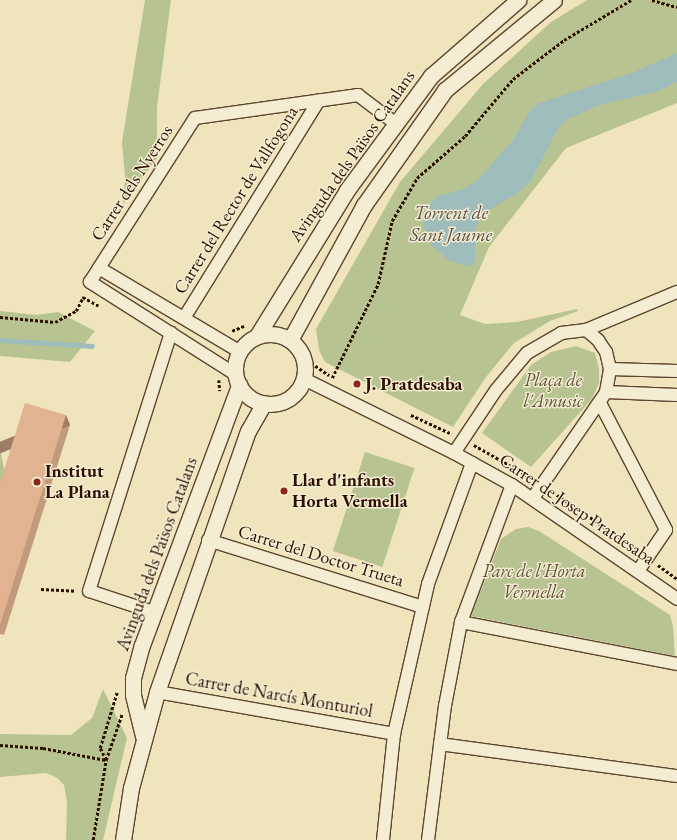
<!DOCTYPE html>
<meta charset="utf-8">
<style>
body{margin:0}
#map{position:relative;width:677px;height:840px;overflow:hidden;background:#efe4bb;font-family:"EB Garamond",serif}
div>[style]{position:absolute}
.green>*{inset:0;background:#b7c491;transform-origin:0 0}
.water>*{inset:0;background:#9fbcbc}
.stream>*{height:4.5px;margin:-2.25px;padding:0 2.25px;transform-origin:2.25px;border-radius:2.25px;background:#9fbcbc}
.path>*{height:2.5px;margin-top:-1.25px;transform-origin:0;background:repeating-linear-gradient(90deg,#2f1000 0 3px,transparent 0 5px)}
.roads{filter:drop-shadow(1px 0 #5f452f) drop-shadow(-1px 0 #5f452f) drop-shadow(0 1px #5f452f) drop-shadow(0 -1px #5f452f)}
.minor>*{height:12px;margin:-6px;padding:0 6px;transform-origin:6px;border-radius:6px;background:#f5edd3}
.tertiary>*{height:15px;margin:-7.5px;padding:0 7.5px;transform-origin:7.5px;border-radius:7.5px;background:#f5edd3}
.tertiary>.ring{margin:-7.5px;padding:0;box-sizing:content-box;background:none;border:15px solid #f5edd3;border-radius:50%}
.wall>*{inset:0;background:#c29a7c}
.shaded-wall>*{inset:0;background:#9e7d65;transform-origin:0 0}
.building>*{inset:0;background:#e2b390}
.dots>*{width:11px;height:11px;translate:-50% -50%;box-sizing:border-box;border:2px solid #f5edd3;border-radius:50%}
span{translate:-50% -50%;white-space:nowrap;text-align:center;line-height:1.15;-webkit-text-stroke:3px #f5edd3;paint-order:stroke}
.street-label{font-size:18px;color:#2f1000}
.park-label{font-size:18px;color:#5f4f33;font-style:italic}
.poi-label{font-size:18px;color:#2f1000;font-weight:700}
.left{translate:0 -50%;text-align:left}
.water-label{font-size:19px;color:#564c42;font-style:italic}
</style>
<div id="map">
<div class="green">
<div style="clip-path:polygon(145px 0,171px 0,157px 107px,157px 158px,123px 204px,125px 177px,122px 142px)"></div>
<div style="clip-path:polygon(587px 0,677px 0,677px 103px,566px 148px,489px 247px,460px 315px,485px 324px,517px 322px,577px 309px,578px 311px,550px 321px,514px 343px,486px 377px,453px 427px,325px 362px,319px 350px,316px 329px,400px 182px,483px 84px,551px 22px)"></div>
<div style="clip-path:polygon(0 311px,36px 315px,58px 312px,95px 331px,70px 362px,0 356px)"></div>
<div style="clip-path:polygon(576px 346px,595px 353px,599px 369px,599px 383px,592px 399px,531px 467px,482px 433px,531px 365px,551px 352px)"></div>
<div style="clip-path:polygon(0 449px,8px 488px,0 490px)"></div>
<div style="left:365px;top:452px;width:52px;height:104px;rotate:18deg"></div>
<div style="clip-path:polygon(528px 527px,539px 531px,670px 615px,673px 626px,675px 656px,471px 616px,501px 539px,516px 529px)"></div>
<div style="clip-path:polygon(103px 689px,127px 738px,103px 840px,66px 840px,67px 803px,64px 785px,56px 777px,46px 773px,0 777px,0 734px,71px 735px,92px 718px)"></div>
</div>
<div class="water">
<div style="clip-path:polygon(677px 53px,677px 82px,656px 92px,602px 104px,568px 119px,557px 130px,531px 181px,516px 194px,484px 213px,476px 227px,475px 261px,470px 267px,450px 261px,431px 245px,423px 225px,431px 203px,438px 196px,461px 190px,477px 181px,512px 141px,530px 111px,537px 104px,634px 72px)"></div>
</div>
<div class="stream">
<div style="left:0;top:340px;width:92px;rotate:3.7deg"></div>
</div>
<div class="path">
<div style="left:652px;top:0;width:26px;rotate:16deg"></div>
<div style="left:83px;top:297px;width:18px;rotate:29deg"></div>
<div style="left:0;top:317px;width:55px;rotate:5.2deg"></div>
<div style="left:55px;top:322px;width:24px;rotate:-28deg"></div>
<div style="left:76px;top:311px;width:16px;rotate:-63deg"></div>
<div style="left:232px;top:331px;width:13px;rotate:-23deg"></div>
<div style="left:303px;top:357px;width:32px;rotate:35deg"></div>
<div style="left:332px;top:378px;width:105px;rotate:-63.9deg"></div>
<div style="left:378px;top:284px;width:65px;rotate:-77.5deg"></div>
<div style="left:392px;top:221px;width:50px;rotate:-59.8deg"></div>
<div style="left:417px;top:178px;width:64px;rotate:-41.2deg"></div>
<div style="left:465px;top:136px;width:75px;rotate:-49.9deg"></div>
<div style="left:513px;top:79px;width:64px;rotate:-37.4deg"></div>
<div style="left:564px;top:40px;width:78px;rotate:-30.8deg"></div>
<div style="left:219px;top:380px;width:11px;rotate:85deg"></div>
<div style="left:411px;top:415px;width:45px;rotate:24.9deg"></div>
<div style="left:474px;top:445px;width:64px;rotate:29.7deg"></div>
<div style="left:553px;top:492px;width:102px;rotate:34.2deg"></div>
<div style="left:658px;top:565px;width:24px;rotate:36deg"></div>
<div style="left:41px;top:589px;width:35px;rotate:3deg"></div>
<div style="left:0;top:745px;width:43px;rotate:4deg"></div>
<div style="left:43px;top:748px;width:64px;rotate:10.8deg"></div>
<div style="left:106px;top:760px;width:13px;rotate:-117deg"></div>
<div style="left:100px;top:748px;width:59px;rotate:-73.1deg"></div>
<div style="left:93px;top:840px;width:81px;rotate:-80.8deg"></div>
<div style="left:106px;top:760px;width:49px;rotate:-70.8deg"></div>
</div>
<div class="roads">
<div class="minor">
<div style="left:99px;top:268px;width:178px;rotate:-57.4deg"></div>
<div style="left:195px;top:118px;width:165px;rotate:-8deg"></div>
<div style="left:358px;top:95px;width:48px;rotate:37.3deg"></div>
<div style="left:184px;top:318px;width:256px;rotate:-58.2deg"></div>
<div style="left:610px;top:369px;width:67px;rotate:1.7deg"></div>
<div style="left:235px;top:374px;width:172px;rotate:-147.6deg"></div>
<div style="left:90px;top:282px;width:17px;rotate:-57deg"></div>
<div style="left:99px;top:268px;width:163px;rotate:30.7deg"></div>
<div style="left:304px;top:379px;width:167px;rotate:26.3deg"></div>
<div style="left:454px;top:453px;width:66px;rotate:28.9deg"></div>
<div style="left:512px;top:485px;width:201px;rotate:34.6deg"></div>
<div style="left:606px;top:392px;width:71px;rotate:2.4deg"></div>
<div style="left:600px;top:403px;width:143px;rotate:62.5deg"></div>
<div style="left:666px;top:530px;width:50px;rotate:124.3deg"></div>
<div style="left:454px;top:453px;width:76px;rotate:-56.3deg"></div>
<div style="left:496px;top:390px;width:48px;rotate:-50deg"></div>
<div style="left:527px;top:353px;width:39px;rotate:-30deg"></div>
<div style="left:561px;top:333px;width:25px;rotate:-7deg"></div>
<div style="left:586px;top:330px;width:99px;rotate:-22.7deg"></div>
<div style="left:533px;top:498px;width:129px;rotate:-55.4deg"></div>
<div style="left:606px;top:392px;width:23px;rotate:-80deg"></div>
<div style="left:610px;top:369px;width:17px;rotate:-103deg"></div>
<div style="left:606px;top:352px;width:14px;rotate:-124deg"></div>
<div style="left:598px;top:340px;width:16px;rotate:-140deg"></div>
<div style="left:208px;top:540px;width:225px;rotate:17.3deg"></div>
<div style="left:153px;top:612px;width:67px;rotate:-161.8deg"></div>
<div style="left:89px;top:591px;width:271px;rotate:-72.4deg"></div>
<div style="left:461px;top:622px;width:220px;rotate:11deg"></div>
<div style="left:157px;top:692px;width:241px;rotate:10deg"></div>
<div style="left:440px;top:744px;width:239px;rotate:7.7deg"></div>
<div style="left:383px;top:840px;width:107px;rotate:-84.1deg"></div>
<div style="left:394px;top:734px;width:154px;rotate:-77.2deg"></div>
<div style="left:428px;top:584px;width:129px;rotate:-70deg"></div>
<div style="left:428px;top:840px;width:135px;rotate:-82.8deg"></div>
<div style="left:445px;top:706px;width:86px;rotate:-79.2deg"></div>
<div style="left:461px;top:622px;width:146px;rotate:-69.6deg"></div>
</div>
<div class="tertiary">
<div class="ring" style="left:235px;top:334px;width:55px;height:55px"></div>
<div style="left:257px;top:336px;width:172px;rotate:-58.3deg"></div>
<div style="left:347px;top:190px;width:142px;rotate:-53.6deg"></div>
<div style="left:431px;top:76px;width:116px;rotate:-41.1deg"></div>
<div style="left:290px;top:340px;width:154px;rotate:-61.3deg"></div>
<div style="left:364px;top:205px;width:141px;rotate:-54.8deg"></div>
<div style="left:445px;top:90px;width:141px;rotate:-39.5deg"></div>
<div style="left:143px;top:736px;width:42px;rotate:-103.7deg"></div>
<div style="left:133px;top:695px;width:17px;rotate:-90deg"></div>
<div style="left:133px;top:678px;width:34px;rotate:-75deg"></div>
<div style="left:142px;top:645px;width:278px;rotate:-69.5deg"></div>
<div style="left:123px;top:840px;width:53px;rotate:-81.3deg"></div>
<div style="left:131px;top:788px;width:99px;rotate:-74.8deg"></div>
<div style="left:157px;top:692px;width:276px;rotate:-70.8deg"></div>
<div style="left:248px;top:431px;width:32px;rotate:-60deg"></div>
</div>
</div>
<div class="wall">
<div style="clip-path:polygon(66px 415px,70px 425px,4px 635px,0 634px,0 483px)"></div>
</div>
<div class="shaded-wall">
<div style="left:66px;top:415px;width:11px;height:220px;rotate:68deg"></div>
</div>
<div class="building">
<div style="clip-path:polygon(25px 403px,66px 415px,0 625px,0 483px)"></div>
</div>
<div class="dots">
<div style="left:357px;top:384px;background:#8f2418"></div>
<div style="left:37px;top:482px;background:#8f2418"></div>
<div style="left:284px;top:491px;background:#8f2418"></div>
</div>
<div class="street-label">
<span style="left:352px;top:156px;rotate:-55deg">Avinguda dels Països Catalans</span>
<span style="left:132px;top:183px;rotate:-57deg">Carrer dels Nyerros</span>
<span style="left:236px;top:200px;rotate:-58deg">Carrer del Rector de Vallfogona</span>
<span style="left:577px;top:509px;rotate:34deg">Carrer de Josep Pratdesaba</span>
<span style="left:157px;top:554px;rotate:-70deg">Avinguda dels Països Catalans</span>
<span style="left:321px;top:556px;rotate:17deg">Carrer del Doctor Trueta</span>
<span style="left:279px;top:695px;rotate:10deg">Carrer de Narcís Monturiol</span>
</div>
<div class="park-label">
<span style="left:553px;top:391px">Plaça de<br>l'Amusic</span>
<span style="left:534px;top:582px">Parc de l'Horta<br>Vermella</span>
</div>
<div class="poi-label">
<span class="left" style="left:365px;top:384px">J. Pratdesaba</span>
<span class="left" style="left:45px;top:482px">Institut<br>La Plana</span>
<span class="left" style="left:292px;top:491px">Llar d'infants<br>Horta Vermella</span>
</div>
<div class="water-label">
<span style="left:451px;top:224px">Torrent de<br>Sant Jaume</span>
</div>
</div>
